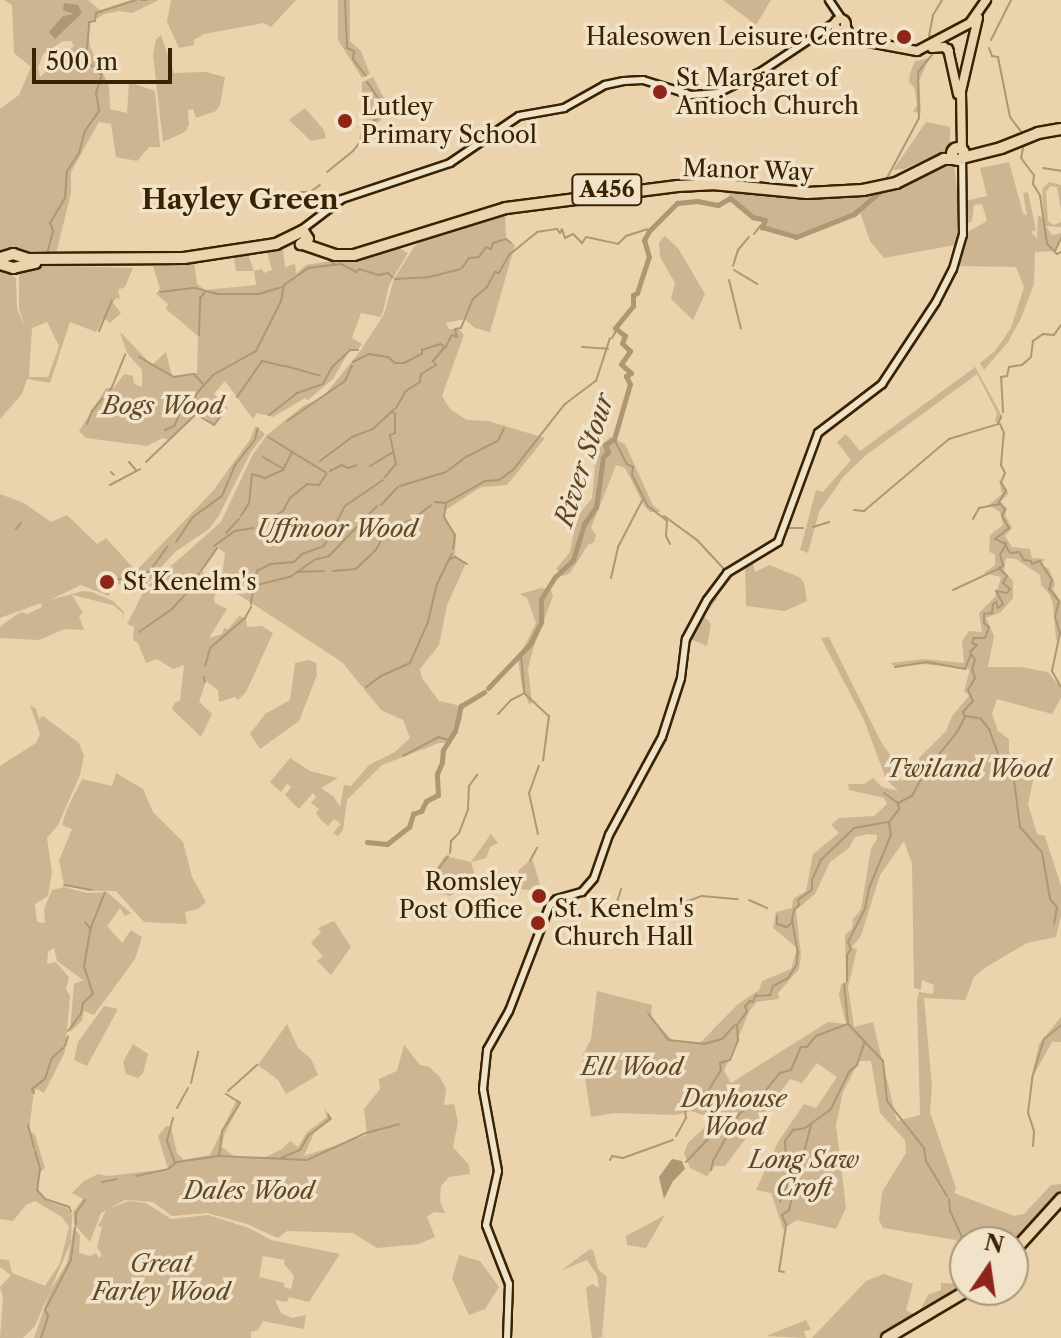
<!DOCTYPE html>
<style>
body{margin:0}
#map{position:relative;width:1061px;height:1338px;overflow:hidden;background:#ead3ad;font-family:"Libre Caslon Text",serif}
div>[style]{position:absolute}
.green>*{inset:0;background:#ccb590}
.water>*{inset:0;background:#ae9773}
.stream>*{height:2px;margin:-1px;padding:0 1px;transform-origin:1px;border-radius:1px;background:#ae9773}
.river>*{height:5px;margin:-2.5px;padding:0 2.5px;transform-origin:2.5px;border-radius:2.5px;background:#ae9773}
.roads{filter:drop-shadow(2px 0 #3a2301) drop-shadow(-2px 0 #3a2301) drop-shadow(0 2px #3a2301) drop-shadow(0 -2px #3a2301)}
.secondary>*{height:6px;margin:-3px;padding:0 3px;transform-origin:3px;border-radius:3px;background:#f1e2ca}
.primary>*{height:8px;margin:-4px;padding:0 4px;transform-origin:4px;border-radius:4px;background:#ead3ad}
.primary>.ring{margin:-4px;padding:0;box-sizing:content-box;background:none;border:8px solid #ead3ad;border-radius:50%}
.highway>*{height:10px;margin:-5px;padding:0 5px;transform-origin:5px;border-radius:5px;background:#ead3ad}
.highway>.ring{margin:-5px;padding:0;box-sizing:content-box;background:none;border:10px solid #ead3ad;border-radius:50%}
.dots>*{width:22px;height:22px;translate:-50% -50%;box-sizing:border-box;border:4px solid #f1e2ca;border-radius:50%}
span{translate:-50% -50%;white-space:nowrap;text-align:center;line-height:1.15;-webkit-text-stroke:7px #f1e2ca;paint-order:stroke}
.shield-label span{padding:2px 6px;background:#f1e2ca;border:2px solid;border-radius:6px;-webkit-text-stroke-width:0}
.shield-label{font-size:22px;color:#3a2301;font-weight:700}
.poi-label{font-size:24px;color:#3a2301}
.right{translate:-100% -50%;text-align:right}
.left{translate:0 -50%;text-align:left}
.street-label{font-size:24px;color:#3a2301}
.park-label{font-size:24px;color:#5e4825;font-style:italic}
.water-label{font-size:26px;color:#5d4623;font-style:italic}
.quarter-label{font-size:28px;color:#3a2301;font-weight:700}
.north{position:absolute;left:949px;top:1226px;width:80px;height:80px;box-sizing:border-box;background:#f1e2ca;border:2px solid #a8967a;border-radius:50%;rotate:13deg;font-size:22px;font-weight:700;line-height:32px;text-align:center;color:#3a2301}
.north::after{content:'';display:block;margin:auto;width:28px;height:36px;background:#8f2418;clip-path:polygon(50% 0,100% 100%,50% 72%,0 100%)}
.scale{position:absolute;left:32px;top:48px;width:140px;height:36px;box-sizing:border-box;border:4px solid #3a2301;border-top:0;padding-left:10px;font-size:24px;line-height:28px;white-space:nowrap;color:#3a2301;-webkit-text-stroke:6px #f1e2ca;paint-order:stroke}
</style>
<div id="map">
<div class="green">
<div style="clip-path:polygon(evenodd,4px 0,88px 0,100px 10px,131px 0,159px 0,132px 13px,119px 11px,104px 14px,90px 23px,88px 29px,90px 47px,109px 86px,110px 109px,127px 113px,129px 82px,155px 91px,160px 147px,149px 147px,137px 161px,116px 157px,111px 124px,99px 122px,71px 172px,71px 193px,56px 254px,52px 255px,22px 254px,15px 249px,0 254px,0 109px,19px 95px,31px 67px,14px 53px,12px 5px,4px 0,63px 41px,71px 41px,74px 46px,40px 77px,38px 68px,43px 54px,63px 41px)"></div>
<div style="clip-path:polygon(171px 0,296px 0,271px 27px,264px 23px,204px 34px,194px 40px,194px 45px,179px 48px,167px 22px)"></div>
<div style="clip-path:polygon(338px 0,350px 0,350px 41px,361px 51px,370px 74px,362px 78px,338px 40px)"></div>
<div style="clip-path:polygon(723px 0,771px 0,756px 25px)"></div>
<div style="clip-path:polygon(161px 35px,174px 73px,206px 72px,225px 77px,220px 105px,216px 111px,196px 118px,193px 109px,188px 110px,189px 125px,185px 132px,163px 142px,153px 55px,156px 39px)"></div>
<div style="clip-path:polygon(929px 58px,919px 81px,921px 113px,913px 112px,917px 105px,915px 89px,909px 82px,910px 73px,915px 61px)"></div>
<div style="clip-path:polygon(373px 77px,390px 110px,370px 131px,357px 127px,374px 114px,362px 97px,362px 82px)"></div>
<div style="clip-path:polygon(305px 108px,324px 130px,326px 138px,311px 141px,289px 120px)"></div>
<div style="clip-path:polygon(926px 122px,950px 127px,950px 143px,946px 150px,904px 169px,893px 170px)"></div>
<div style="clip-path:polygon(945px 162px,954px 162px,961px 229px,955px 245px,884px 258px,870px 241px,860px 212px,795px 239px,761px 227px,763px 220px,744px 210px,722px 187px,782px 196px,833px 197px,864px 192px)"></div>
<div style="clip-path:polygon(1009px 162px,1023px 213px,1027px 216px,1023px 193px,1028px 192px,1036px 230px,1031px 232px,1037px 238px,1038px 215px,1044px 219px,1042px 189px,1049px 182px,1061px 185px,1061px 210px,1057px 187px,1050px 186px,1046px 192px,1048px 221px,1054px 225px,1061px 222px,1061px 227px,1046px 226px,1052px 235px,1061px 233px,1061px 238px,1054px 251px,1035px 252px,1034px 284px,1021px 318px,1008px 342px,984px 370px,980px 363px,995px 351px,1011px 328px,1024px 287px,1016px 267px,956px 266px,966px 233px,987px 221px,982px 204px,974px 205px,972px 221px,967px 224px,965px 201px,987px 196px,980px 168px)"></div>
<div style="clip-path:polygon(evenodd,505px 210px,506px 240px,515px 245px,490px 332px,475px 328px,464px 319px,446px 323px,449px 329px,458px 329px,464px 335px,442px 396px,450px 409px,467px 420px,488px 421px,545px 438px,507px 485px,481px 487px,444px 511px,444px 518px,456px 534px,455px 555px,466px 563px,447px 605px,439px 645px,420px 669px,422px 678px,439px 701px,461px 706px,462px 719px,451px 743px,439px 743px,382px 765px,347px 800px,343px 830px,338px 836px,333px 833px,341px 824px,334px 819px,328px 826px,321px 820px,316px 813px,319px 809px,311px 803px,316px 797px,313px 793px,299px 809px,285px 795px,291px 787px,287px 784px,281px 792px,270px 782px,290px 758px,310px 771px,338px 778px,321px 788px,334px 797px,340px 807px,344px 785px,351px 786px,369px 765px,395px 752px,410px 738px,403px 720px,381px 710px,342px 662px,222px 584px,214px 597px,215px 603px,227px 609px,209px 638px,222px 634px,224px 628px,228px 629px,239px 616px,246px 618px,247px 627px,262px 626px,273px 633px,246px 692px,238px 700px,235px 697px,219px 702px,218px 690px,206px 681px,199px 702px,212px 714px,201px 737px,172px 709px,175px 702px,180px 701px,184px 665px,173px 669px,157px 659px,146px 663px,138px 643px,133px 640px,134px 627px,127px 624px,145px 589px,221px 522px,253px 454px,267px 435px,303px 406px,323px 397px,361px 350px,384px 314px,394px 279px,414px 247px,431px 233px,505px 210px,218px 548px,225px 553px,221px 584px,201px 571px,218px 548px)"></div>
<div style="clip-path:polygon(665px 236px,678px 248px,705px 294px,693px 320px,671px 299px,675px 283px,660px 257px,659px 242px)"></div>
<div style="clip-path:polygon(393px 245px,408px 253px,389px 285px,383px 312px,380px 317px,361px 313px,352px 338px,362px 344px,358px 350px,350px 350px,333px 379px,308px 400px,305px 398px,273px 417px,257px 413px,253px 419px,225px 381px,214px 394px,228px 409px,214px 425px,199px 412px,169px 440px,163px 438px,147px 446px,86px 438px,79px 431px,106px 388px,113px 389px,124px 374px,133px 376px,134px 384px,142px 387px,142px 370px,127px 353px,120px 332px,152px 365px,166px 352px,172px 376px,197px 373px,198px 336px,166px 309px,168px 304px,156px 294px,160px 289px,153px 266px,194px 262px,197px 284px,205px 290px,256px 285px,254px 271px,236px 271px,234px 257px,248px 255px,254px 271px,262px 269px,264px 273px,272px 270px,267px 252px,283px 248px,285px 267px,295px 264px,296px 274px,306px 265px,330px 261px,318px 254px,331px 256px)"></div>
<div style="clip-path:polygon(evenodd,27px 265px,133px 268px,125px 287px,118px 290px,120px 299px,116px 298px,113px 303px,121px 313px,110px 323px,103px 318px,96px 332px,70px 322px,50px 383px,27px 379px,22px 394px,0 419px,0 266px,16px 278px,17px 309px,25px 327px,19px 309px,19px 270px,27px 265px,47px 322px,59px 346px,48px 377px,29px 377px,32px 328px,47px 322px)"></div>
<div style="clip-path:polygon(973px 363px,1002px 416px,999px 424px,995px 421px,997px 413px,977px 374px,865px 456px,844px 476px,819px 512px,808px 553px,800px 550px,816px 490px,823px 492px,851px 460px,837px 442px,846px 434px,860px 451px,974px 368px)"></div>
<div style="clip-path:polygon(255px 426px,265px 434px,251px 452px,218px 517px,209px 529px,175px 552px,139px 592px,129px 585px,112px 584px,109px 596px,81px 585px,50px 600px,83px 591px,92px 592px,113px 601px,124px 612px,122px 624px,123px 613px,113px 605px,72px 595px,83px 613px,79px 616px,84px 630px,65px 629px,39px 640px,0 638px,0 627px,6px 622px,21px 612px,27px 614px,42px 607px,41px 603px,0 618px,0 494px,24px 503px,51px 522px,67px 515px,97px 544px,106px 538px,136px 571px,213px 491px,251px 438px)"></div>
<div style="clip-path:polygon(610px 437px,625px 444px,653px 505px,661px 512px,650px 512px,645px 507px,625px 468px,616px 465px,591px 528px,596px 535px,594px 542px,588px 545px,570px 573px,563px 576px,556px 569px,570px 552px,577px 517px,592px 498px,595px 468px,590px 457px)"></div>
<div style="clip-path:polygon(evenodd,999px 480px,1007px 489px,1008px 494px,1000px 502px,1007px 509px,1005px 515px,1012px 528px,1005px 536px,1012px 547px,1030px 549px,1032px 558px,1045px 559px,1041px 564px,1049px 569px,1055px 584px,1053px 589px,1061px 602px,1061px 637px,1056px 640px,1053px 605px,1050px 595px,1041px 585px,1040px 575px,1016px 559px,1006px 558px,1004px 571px,1013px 581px,1013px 598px,1001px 612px,986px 618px,994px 636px,988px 667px,1021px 667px,1048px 672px,1061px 688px,1061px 698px,1052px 714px,997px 699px,992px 714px,998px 731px,1009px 739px,1009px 752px,1014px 763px,1024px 760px,1033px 781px,1028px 804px,1037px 834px,1045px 836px,1061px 886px,1061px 915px,1056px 937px,1027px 943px,986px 967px,974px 977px,965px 1000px,924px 998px,932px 1086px,930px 1112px,956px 1188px,954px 1193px,1014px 1216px,1024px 1214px,1051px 1185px,1061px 1184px,1061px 1193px,1013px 1244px,965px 1242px,965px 1249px,956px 1240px,883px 1228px,879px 1220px,882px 1192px,906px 1153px,905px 1140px,880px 1113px,871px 1061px,859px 1061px,843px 1092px,836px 1125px,846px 1208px,836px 1229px,797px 1220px,783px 1229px,771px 1193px,756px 1190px,778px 1142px,804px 1104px,816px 1108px,837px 1077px,817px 1063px,802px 1083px,790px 1079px,725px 1166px,715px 1166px,707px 1176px,690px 1168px,684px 1153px,688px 1143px,704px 1128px,708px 1119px,706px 1116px,691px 1111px,676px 1115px,615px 1113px,591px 1117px,582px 1057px,591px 1039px,597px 991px,652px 1005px,651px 1017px,672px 1040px,700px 1043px,738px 1004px,759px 990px,762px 981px,791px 969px,797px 948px,773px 928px,776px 912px,792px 908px,793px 899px,806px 891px,813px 854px,839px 833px,831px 825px,839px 818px,874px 816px,887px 804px,884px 798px,849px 790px,848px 784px,864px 784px,873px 778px,882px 787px,898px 791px,886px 779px,864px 720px,821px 638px,829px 637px,881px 742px,900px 769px,901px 781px,918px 774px,919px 758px,946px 731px,952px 716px,969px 696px,964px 691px,970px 669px,923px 664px,896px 667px,890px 663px,924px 659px,964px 663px,962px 641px,969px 631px,982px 632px,979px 613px,995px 597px,1001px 577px,984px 573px,995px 565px,995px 554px,989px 552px,990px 535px,1003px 525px,1000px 512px,989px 505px,1002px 494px,999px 480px,868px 834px,877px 835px,877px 839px,871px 848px,861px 909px,853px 919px,852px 929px,845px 935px,846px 981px,841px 985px,839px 995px,846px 1024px,828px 1022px,731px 1083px,724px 1071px,750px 1010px,757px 1002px,779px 999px,778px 993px,799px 969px,801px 955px,796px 910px,815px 894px,830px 862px,849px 848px,855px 837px,868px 834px,999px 480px,904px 841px,912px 864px,914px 988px,921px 990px,922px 980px,934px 985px,933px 994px,919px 992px,917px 999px,920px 1115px,897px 1121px,873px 1022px,854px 1027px,848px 987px,857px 949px,851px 948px,861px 936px,880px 875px,904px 841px)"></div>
<div style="clip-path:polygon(753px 561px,755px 572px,769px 565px,799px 577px,804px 583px,807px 601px,785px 611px,746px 606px,745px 564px)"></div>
<div style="clip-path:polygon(541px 588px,551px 590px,553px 596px,533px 649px,528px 669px,532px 703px,529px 704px,522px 687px,518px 659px,536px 623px,527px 598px,520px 594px)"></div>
<div style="clip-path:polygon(715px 592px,717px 599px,704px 616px,711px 624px,707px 646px,688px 638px)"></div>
<div style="clip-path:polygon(309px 660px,316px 663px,317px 675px,299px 721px,260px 749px,250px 734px,265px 714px,290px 700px,295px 663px)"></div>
<div style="clip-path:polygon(30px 705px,36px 709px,39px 719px,43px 716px,79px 743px,84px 756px,80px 775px,58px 825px,47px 838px,52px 872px,48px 896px,35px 904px,37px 922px,45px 923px,44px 909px,52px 890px,64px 887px,87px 893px,107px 892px,131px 913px,125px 916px,120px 908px,107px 926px,122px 943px,131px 930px,142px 937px,135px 959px,94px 1015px,84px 1011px,82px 1021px,70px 1032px,74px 984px,83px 980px,57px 961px,54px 948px,48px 952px,47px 964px,56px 962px,69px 977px,66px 989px,70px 996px,65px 1052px,44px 1093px,37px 1089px,34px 1092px,29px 1130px,35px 1135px,45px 1168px,39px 1173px,39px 1192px,45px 1200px,67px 1208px,72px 1215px,71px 1242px,35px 1326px,23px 1338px,0 1338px,3px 1297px,0 1287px,11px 1275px,0 1267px,0 1259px,9px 1260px,12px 1273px,45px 1286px,60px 1263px,69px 1227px,62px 1217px,35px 1201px,26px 1205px,13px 1221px,0 1219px,0 766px,36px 743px,40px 734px)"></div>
<div style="clip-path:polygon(116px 773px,143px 789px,153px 812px,183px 842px,192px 877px,206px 902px,198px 909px,185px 912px,187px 924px,144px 922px,116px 891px,88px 891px,64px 885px,59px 860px,72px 829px,62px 825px,67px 809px,82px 779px,112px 786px)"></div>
<div style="clip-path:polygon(491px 834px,498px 843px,490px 847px,486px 858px,471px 862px,476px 879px,450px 896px,437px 893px,439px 880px,431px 876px,445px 856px,471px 862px)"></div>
<div style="clip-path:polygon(529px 861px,533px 861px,542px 891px,520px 889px,518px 871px)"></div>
<div style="clip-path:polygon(334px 921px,351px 947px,331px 975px,317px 961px,323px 956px,311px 943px,321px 932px,318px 928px)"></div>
<div style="clip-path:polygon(104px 1006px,118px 1009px,87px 1066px,74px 1060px,78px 1042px)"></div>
<div style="clip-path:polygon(1061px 1017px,1061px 1042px,1052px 1042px,1031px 1080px,1039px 1044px)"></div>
<div style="clip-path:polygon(287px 1024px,298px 1048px,311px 1059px,318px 1075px,286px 1094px,278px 1080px,258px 1065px)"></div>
<div style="clip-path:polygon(133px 1044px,148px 1054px,143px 1073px,138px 1078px,126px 1074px,123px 1062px)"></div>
<div style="clip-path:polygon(evenodd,404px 1045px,420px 1065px,429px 1067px,440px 1077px,446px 1089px,444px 1105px,454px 1104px,458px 1122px,453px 1147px,469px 1165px,470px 1174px,449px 1177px,441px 1186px,440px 1201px,445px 1213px,434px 1212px,427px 1217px,435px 1237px,419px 1244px,377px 1248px,353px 1233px,287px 1231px,278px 1238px,247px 1224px,207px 1213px,172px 1216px,153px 1202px,125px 1200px,108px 1209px,129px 1201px,146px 1203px,171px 1219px,208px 1215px,249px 1228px,271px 1240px,340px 1254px,309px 1302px,289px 1297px,287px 1302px,275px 1300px,281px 1313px,292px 1318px,306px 1315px,304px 1329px,263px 1321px,258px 1330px,251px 1332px,251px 1338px,34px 1338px,50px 1291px,67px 1263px,74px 1227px,80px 1236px,79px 1253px,90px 1256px,96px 1253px,99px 1258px,102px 1255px,97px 1247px,102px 1227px,98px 1226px,106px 1211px,101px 1213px,90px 1242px,74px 1224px,73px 1212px,83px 1199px,72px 1193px,84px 1181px,98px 1174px,108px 1176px,168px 1169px,158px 1136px,166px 1126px,171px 1127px,177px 1153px,184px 1160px,210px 1155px,237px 1099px,241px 1102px,224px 1135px,222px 1147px,236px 1158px,264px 1158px,282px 1149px,290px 1141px,298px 1147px,307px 1132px,327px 1117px,324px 1109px,333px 1119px,314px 1133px,304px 1156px,367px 1135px,364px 1109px,380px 1089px,379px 1079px,397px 1071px,404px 1045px,263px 1256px,285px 1260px,284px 1264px,294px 1276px,291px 1289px,284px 1287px,284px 1283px,259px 1277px,263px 1256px)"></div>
<div style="clip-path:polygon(665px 1215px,646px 1248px,627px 1245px,626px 1236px)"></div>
<div style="clip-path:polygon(590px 1249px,593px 1250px,598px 1269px,607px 1277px,602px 1337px,595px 1338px,592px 1338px,586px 1288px,592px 1284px,599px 1288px,597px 1275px,587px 1260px,562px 1270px)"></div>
<div style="clip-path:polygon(459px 1255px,480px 1261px,499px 1287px,485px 1309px,469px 1315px,452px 1279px)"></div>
<div style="clip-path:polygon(884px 1274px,913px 1284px,906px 1310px,917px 1316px,928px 1295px,941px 1290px,941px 1283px,965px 1284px,965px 1290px,882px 1338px,812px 1338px,866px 1281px)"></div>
<div style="clip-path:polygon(806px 1320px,811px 1330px,804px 1331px,806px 1338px,766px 1336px)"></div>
</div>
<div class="water">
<div style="clip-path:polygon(64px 3px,78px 5px,82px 13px,55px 39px,49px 32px,63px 16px,74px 14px,63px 10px)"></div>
<div style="clip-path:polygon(672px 1159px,682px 1161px,685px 1169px,673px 1181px,664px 1199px,659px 1177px)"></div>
</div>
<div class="stream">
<div style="left:141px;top:0;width:6px"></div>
<div style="left:345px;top:0;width:48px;rotate:87.6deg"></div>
<div style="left:347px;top:48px;width:8px;rotate:23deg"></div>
<div style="left:354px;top:51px;width:8px;rotate:97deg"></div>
<div style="left:353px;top:59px;width:21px;rotate:53deg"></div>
<div style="left:933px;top:37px;width:4px;rotate:-166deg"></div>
<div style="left:929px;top:36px;width:21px;rotate:-79deg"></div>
<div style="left:933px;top:15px;width:17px;rotate:-59deg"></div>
<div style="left:991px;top:40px;width:45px;rotate:-63.4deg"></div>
<div style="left:989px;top:48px;width:9px;rotate:69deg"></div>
<div style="left:992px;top:56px;width:6px;rotate:9deg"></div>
<div style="left:998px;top:57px;width:61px;rotate:78.7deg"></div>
<div style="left:1010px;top:117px;width:20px;rotate:53deg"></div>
<div style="left:365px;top:126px;width:15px;rotate:-32deg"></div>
<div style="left:378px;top:118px;width:13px;rotate:-61deg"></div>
<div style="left:384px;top:107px;width:30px;rotate:-124deg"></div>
<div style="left:362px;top:129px;width:1px;rotate:-45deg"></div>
<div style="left:1024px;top:143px;width:15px;rotate:101deg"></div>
<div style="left:1021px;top:158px;width:21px;rotate:53deg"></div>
<div style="left:1034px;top:175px;width:9px;rotate:96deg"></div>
<div style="left:1033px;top:184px;width:13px;rotate:58deg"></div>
<div style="left:1040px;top:195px;width:49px;rotate:81.9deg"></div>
<div style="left:1047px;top:244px;width:14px;rotate:45deg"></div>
<div style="left:1057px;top:254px;width:4px;rotate:-27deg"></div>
<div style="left:1043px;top:168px;width:18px;rotate:9deg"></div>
<div style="left:327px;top:172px;width:33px;rotate:-39deg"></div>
<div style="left:353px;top:151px;width:11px;rotate:-52deg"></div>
<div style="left:360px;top:142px;width:11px;rotate:-80deg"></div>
<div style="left:887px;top:178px;width:68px;rotate:-61.9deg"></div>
<div style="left:919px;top:118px;width:46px;rotate:-91.2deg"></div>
<div style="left:918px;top:72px;width:26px;rotate:-51deg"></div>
<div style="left:293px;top:192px;width:17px"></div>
<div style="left:310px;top:192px;width:12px;rotate:-35deg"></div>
<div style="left:650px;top:228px;width:1px"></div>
<div style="left:754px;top:234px;width:11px;rotate:-52deg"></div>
<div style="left:1055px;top:251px;width:14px;rotate:-65deg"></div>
<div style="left:47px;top:254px;width:24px;rotate:-75deg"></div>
<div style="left:53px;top:231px;width:9px;rotate:-111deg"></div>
<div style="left:50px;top:223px;width:29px;rotate:-59deg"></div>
<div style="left:65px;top:198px;width:27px;rotate:-86deg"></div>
<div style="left:67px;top:171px;width:22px;rotate:-56deg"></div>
<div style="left:79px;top:153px;width:23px;rotate:-75deg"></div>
<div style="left:85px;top:131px;width:24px;rotate:-55deg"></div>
<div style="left:99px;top:111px;width:18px;rotate:-99deg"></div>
<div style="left:96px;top:93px;width:19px;rotate:-72deg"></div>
<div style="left:102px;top:75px;width:22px;rotate:-137deg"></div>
<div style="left:86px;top:60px;width:38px;rotate:-85deg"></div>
<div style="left:89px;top:22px;width:6px;rotate:-9deg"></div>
<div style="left:95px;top:21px;width:8px;rotate:-83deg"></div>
<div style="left:96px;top:13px;width:42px;rotate:-18deg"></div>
<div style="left:326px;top:258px;width:12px;rotate:35deg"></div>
<div style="left:733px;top:266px;width:17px;rotate:-73deg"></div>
<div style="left:738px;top:250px;width:17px;rotate:-50deg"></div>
<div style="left:462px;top:268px;width:12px;rotate:-55deg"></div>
<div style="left:469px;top:258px;width:10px;rotate:-6deg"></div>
<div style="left:479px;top:257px;width:12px;rotate:-55deg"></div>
<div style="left:486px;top:247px;width:5px;rotate:22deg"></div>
<div style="left:491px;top:249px;width:6px;rotate:-72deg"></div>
<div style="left:493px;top:243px;width:14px;rotate:-17deg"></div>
<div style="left:506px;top:239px;width:6px;rotate:39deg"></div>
<div style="left:734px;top:270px;width:27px;rotate:31deg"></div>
<div style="left:395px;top:279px;width:34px;rotate:-3deg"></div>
<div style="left:429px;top:277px;width:32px;rotate:-14deg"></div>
<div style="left:729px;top:280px;width:50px;rotate:76.2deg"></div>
<div style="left:160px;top:292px;width:35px;rotate:-7deg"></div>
<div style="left:195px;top:288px;width:23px;rotate:15deg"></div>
<div style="left:217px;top:294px;width:42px"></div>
<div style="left:259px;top:294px;width:24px;rotate:-17deg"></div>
<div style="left:99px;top:331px;width:33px;rotate:-67deg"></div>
<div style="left:199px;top:335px;width:37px;rotate:-88deg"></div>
<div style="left:200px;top:298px;width:9px;rotate:-49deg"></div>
<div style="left:612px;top:338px;width:8px;rotate:-60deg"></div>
<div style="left:582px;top:347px;width:26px;rotate:4deg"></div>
<div style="left:139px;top:357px;width:40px;rotate:29.7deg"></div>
<div style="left:174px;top:377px;width:20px;rotate:-9deg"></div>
<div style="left:194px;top:374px;width:13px;rotate:48deg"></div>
<div style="left:353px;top:362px;width:18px;rotate:-27deg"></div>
<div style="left:369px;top:354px;width:19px;rotate:9deg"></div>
<div style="left:388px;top:357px;width:9px;rotate:41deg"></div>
<div style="left:395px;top:363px;width:9px"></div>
<div style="left:404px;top:363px;width:20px;rotate:-27deg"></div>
<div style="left:422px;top:354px;width:4px;rotate:-90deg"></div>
<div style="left:422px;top:350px;width:20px;rotate:-18deg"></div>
<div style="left:441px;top:344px;width:6px;rotate:45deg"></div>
<div style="left:445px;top:348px;width:15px;rotate:-62deg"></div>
<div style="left:452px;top:335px;width:5px;rotate:22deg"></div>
<div style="left:457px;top:337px;width:8px;rotate:-104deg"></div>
<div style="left:455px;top:329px;width:6px;rotate:-9deg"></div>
<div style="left:461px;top:328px;width:31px;rotate:-68deg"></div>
<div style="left:473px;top:299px;width:18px;rotate:-41deg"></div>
<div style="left:487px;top:287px;width:17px;rotate:-62deg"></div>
<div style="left:495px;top:272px;width:4px;rotate:14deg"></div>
<div style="left:499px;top:273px;width:21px;rotate:-61deg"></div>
<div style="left:509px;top:255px;width:36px;rotate:-39deg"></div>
<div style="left:537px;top:232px;width:20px;rotate:-9deg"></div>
<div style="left:557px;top:229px;width:5px;rotate:53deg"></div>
<div style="left:560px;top:233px;width:4px;rotate:-63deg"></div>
<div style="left:562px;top:229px;width:9px;rotate:72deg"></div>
<div style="left:565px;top:238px;width:9px;rotate:-27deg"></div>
<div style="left:573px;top:234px;width:13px;rotate:45deg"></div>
<div style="left:582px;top:243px;width:7px;rotate:-56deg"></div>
<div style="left:586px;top:237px;width:33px;rotate:12deg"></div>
<div style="left:618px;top:244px;width:11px;rotate:-45deg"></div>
<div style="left:626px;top:236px;width:22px;rotate:-18deg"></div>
<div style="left:286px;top:366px;width:35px;rotate:16deg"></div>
<div style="left:237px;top:397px;width:44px;rotate:-55.2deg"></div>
<div style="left:262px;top:361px;width:23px;rotate:13deg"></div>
<div style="left:396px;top:408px;width:20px;rotate:-60deg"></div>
<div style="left:406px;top:391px;width:17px;rotate:-33deg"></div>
<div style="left:420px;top:382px;width:8px;rotate:-83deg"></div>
<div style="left:421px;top:374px;width:17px;rotate:-31deg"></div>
<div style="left:436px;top:365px;width:5px;rotate:-127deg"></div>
<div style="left:433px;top:361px;width:16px;rotate:-50deg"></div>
<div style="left:1003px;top:412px;width:35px;rotate:-93deg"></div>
<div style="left:1001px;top:377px;width:6px;rotate:-9deg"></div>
<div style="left:1007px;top:376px;width:9px;rotate:-77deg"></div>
<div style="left:1009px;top:367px;width:13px;rotate:-9deg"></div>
<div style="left:1022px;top:365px;width:12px;rotate:-42deg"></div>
<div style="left:1031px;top:357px;width:16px;rotate:-83deg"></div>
<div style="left:1033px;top:341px;width:12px;rotate:-35deg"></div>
<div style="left:1043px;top:334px;width:11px;rotate:5deg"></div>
<div style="left:1054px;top:335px;width:12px;rotate:-55deg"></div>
<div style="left:269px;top:415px;width:36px;rotate:-38deg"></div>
<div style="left:297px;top:393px;width:28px;rotate:-19deg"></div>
<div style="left:323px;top:384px;width:19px;rotate:-62deg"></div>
<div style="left:332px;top:367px;width:25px;rotate:-43deg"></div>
<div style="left:350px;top:350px;width:8px"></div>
<div style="left:287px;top:421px;width:70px;rotate:-34.6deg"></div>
<div style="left:345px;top:381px;width:17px;rotate:-66deg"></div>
<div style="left:87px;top:424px;width:14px;rotate:-69deg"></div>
<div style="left:92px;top:411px;width:31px;rotate:-50deg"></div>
<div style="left:112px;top:387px;width:35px;rotate:-68deg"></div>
<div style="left:998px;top:424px;width:8px;rotate:-67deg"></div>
<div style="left:165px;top:430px;width:10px;rotate:-24deg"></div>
<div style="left:174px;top:426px;width:14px;rotate:-65deg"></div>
<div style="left:180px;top:413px;width:16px;rotate:-35deg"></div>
<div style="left:193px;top:404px;width:12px;rotate:-70deg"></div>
<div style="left:197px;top:393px;width:24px;rotate:-48deg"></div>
<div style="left:213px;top:375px;width:49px;rotate:-29.2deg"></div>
<div style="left:256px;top:351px;width:56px;rotate:-63.4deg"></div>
<div style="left:281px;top:301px;width:16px;rotate:-79deg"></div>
<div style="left:284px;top:285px;width:29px;rotate:-35deg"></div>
<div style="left:308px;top:268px;width:33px;rotate:-7deg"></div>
<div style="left:341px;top:264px;width:17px;rotate:28deg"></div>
<div style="left:356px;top:272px;width:4px;rotate:-45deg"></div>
<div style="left:359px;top:269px;width:21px;rotate:17deg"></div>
<div style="left:379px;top:275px;width:9px;rotate:-13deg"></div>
<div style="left:388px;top:273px;width:6px;rotate:45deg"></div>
<div style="left:268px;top:437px;width:67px;rotate:31.6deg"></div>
<div style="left:614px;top:439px;width:28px;rotate:63deg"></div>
<div style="left:627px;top:464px;width:7px;rotate:27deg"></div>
<div style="left:633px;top:467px;width:8px;rotate:97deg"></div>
<div style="left:632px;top:475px;width:35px;rotate:63deg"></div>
<div style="left:648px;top:506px;width:24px;rotate:38deg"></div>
<div style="left:667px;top:521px;width:15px;rotate:94deg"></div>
<div style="left:666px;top:536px;width:9px;rotate:63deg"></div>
<div style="left:263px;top:457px;width:22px;rotate:30deg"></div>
<div style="left:320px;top:461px;width:40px;rotate:-37deg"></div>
<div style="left:352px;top:437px;width:22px;rotate:-21deg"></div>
<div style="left:373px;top:429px;width:25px;rotate:-43deg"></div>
<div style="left:129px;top:462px;width:11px;rotate:49deg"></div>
<div style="left:146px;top:462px;width:69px;rotate:-43.8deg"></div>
<div style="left:196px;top:414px;width:21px;rotate:31deg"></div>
<div style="left:214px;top:425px;width:18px;rotate:-52deg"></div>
<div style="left:370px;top:466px;width:26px;rotate:-31deg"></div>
<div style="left:330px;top:471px;width:13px;rotate:-27deg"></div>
<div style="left:342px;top:465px;width:7px;rotate:27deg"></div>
<div style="left:348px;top:468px;width:9px;rotate:-18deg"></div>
<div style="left:111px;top:472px;width:4px;rotate:45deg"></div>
<div style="left:385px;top:477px;width:17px;rotate:-50deg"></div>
<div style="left:396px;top:464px;width:30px;rotate:-102deg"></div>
<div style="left:390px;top:435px;width:5px;rotate:-22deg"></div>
<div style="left:395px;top:433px;width:20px;rotate:-90deg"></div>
<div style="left:395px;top:413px;width:4px;rotate:-166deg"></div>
<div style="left:391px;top:412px;width:4px;rotate:-45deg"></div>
<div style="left:110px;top:485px;width:34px;rotate:-28deg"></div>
<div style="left:400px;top:486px;width:48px;rotate:-16.9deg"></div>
<div style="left:446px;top:472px;width:25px;rotate:-37deg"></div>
<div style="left:466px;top:457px;width:36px;rotate:-27deg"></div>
<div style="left:498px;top:441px;width:14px;rotate:-65deg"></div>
<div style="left:435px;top:502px;width:11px;rotate:5deg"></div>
<div style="left:446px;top:503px;width:45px;rotate:-29.4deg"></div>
<div style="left:485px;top:481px;width:14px;rotate:-4deg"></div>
<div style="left:499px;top:480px;width:17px;rotate:-36deg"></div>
<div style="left:513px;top:470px;width:84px;rotate:-51.8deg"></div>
<div style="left:565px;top:404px;width:39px;rotate:-37deg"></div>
<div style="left:596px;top:381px;width:45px;rotate:-72deg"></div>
<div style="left:446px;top:503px;width:14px;rotate:98deg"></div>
<div style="left:444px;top:517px;width:21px;rotate:59deg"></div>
<div style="left:455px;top:535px;width:14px;rotate:98deg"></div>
<div style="left:381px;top:505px;width:25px;rotate:-47deg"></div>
<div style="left:854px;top:510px;width:10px;rotate:6deg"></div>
<div style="left:864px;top:511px;width:111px;rotate:-40.3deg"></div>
<div style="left:949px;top:439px;width:51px;rotate:-17deg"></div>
<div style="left:241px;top:516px;width:15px;rotate:-58deg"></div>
<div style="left:249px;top:503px;width:29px;rotate:-84deg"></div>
<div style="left:252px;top:474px;width:14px;rotate:17deg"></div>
<div style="left:265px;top:478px;width:20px;rotate:-24deg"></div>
<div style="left:283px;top:470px;width:20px;rotate:-63deg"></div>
<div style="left:664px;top:516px;width:41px;rotate:36deg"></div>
<div style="left:697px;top:540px;width:41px;rotate:47deg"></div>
<div style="left:973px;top:519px;width:13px;rotate:-61deg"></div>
<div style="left:979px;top:508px;width:21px;rotate:-11deg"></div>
<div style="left:257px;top:526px;width:30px;rotate:-30deg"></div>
<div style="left:283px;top:511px;width:15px;rotate:-62deg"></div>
<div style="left:290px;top:498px;width:22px;rotate:-39deg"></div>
<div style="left:307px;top:484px;width:12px;rotate:5deg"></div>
<div style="left:319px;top:485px;width:14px;rotate:-56deg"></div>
<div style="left:813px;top:527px;width:17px;rotate:-17deg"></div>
<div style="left:789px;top:528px;width:14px"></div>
<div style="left:16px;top:529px;width:8px;rotate:-50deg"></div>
<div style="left:226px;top:533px;width:19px;rotate:-47deg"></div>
<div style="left:176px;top:542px;width:30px;rotate:-56deg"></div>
<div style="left:193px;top:517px;width:36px;rotate:-36deg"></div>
<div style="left:222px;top:496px;width:34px;rotate:-67deg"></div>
<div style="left:235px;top:465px;width:33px;rotate:-52deg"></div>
<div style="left:255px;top:439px;width:11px;rotate:-75deg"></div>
<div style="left:214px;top:546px;width:26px;rotate:-36deg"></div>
<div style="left:235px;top:531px;width:19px;rotate:-9deg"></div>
<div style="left:1006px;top:546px;width:8px;rotate:60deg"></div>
<div style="left:1010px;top:553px;width:9px;rotate:-6deg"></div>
<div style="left:1019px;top:552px;width:9px;rotate:58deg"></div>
<div style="left:1024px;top:560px;width:7px;rotate:8deg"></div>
<div style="left:1031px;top:561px;width:3px;rotate:72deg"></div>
<div style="left:1032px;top:564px;width:9px;rotate:-21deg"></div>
<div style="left:450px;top:559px;width:5px;rotate:-22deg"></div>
<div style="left:455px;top:557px;width:14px;rotate:30deg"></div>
<div style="left:1041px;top:563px;width:20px;rotate:57deg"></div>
<div style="left:1052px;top:580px;width:9px;rotate:108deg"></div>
<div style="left:1049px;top:589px;width:16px;rotate:50deg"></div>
<div style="left:1059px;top:601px;width:16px;rotate:104deg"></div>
<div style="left:1055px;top:617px;width:17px;rotate:73deg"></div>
<div style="left:1060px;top:633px;width:39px;rotate:102deg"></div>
<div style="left:1052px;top:671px;width:18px;rotate:61deg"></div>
<div style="left:201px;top:571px;width:28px;rotate:-55deg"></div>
<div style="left:333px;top:571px;width:23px;rotate:-5deg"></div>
<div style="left:356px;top:569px;width:28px;rotate:-44deg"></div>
<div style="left:376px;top:550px;width:24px;rotate:-62deg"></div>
<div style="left:387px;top:529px;width:27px;rotate:-20deg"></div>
<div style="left:412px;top:520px;width:24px;rotate:-38deg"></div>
<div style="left:297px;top:572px;width:27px;rotate:-2deg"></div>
<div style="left:611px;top:578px;width:32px;rotate:-77deg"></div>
<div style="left:618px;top:547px;width:54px;rotate:-62.5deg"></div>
<div style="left:116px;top:580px;width:34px;rotate:-14deg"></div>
<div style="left:149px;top:572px;width:32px;rotate:-54deg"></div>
<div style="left:192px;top:584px;width:13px;rotate:-58deg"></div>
<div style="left:253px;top:586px;width:38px;rotate:-14deg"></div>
<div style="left:290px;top:577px;width:29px;rotate:-35deg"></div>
<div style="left:314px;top:560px;width:16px;rotate:-15deg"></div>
<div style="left:329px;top:556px;width:69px;rotate:-46.2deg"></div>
<div style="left:953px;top:590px;width:50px;rotate:-25deg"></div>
<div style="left:251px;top:602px;width:32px;rotate:-79deg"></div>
<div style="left:257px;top:571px;width:16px;rotate:-27deg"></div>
<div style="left:271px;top:564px;width:23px;rotate:-5deg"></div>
<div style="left:294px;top:562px;width:11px;rotate:-45deg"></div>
<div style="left:302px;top:554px;width:23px;rotate:-20deg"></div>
<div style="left:324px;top:546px;width:45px;rotate:-62.3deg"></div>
<div style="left:345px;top:506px;width:46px;rotate:-34.4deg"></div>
<div style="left:251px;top:604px;width:1px;rotate:-90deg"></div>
<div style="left:139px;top:632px;width:40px;rotate:-34.9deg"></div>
<div style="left:172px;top:609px;width:24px;rotate:-48deg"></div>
<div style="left:521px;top:655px;width:38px;rotate:85deg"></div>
<div style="left:524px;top:693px;width:34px;rotate:43deg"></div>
<div style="left:549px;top:716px;width:45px;rotate:97.6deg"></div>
<div style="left:205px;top:666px;width:19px;rotate:-74deg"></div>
<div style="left:210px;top:648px;width:46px;rotate:-40.6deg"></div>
<div style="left:245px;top:618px;width:13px;rotate:-61deg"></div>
<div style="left:895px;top:667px;width:31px;rotate:-9deg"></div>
<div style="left:926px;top:662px;width:40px;rotate:10deg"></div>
<div style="left:965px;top:669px;width:16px;rotate:-68deg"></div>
<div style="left:204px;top:677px;width:5px;rotate:79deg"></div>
<div style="left:366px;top:687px;width:19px;rotate:-36deg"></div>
<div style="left:381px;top:676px;width:32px;rotate:-24deg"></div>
<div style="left:410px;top:663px;width:45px;rotate:-66.3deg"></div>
<div style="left:428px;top:622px;width:39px;rotate:-77deg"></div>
<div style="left:437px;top:584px;width:34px;rotate:-64deg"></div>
<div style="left:498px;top:714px;width:19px;rotate:-47deg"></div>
<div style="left:511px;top:700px;width:13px;rotate:-27deg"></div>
<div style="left:965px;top:716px;width:13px;rotate:9deg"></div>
<div style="left:980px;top:718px;width:14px;rotate:51deg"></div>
<div style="left:989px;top:729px;width:38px;rotate:70deg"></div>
<div style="left:1002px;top:765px;width:19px;rotate:51deg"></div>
<div style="left:1014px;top:780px;width:47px;rotate:82.7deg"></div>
<div style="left:1020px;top:827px;width:33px;rotate:49deg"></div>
<div style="left:1042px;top:852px;width:48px;rotate:80.3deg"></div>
<div style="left:1050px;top:899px;width:11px;rotate:49deg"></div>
<div style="left:1057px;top:907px;width:17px;rotate:100deg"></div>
<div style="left:403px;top:756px;width:40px;rotate:-28deg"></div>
<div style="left:438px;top:737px;width:11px;rotate:15deg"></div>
<div style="left:884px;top:793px;width:17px;rotate:36deg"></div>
<div style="left:898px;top:803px;width:16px;rotate:-27deg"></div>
<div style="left:912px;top:796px;width:27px;rotate:-62deg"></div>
<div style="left:925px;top:772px;width:51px;rotate:-51.3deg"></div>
<div style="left:957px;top:732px;width:17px;rotate:-62deg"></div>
<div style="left:965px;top:717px;width:5px;rotate:-112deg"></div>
<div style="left:963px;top:712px;width:15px;rotate:-48deg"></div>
<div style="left:973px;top:701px;width:12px;rotate:-114deg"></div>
<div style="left:968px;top:690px;width:14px;rotate:-60deg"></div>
<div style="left:975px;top:678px;width:9px;rotate:-108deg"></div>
<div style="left:972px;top:669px;width:9px;rotate:-72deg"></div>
<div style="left:975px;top:660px;width:9px;rotate:-122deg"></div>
<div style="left:970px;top:652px;width:10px;rotate:-45deg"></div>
<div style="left:977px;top:645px;width:5px;rotate:-158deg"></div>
<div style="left:972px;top:643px;width:5px;rotate:-68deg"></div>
<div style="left:974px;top:638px;width:11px"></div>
<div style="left:985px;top:638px;width:12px;rotate:-70deg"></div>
<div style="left:989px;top:627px;width:6px;rotate:-141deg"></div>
<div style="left:984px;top:623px;width:9px;rotate:-90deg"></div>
<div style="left:984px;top:614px;width:8px;rotate:-7deg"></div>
<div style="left:992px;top:613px;width:9px;rotate:-84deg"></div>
<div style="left:993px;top:604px;width:4px;rotate:-34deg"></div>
<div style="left:996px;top:602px;width:6px;rotate:72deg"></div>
<div style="left:998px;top:608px;width:6px;rotate:-39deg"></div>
<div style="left:1003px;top:604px;width:15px;rotate:-118deg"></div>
<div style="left:996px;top:591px;width:11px;rotate:10deg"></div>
<div style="left:1007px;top:593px;width:5px;rotate:-53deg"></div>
<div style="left:1010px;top:589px;width:9px;rotate:-139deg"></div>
<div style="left:1003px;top:583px;width:8px;rotate:-60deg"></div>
<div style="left:1007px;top:576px;width:11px;rotate:-135deg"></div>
<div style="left:999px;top:568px;width:4px;rotate:-27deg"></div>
<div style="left:1003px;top:566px;width:11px;rotate:-105deg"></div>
<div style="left:1000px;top:555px;width:13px;rotate:-61deg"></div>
<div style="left:1006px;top:544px;width:12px;rotate:-156deg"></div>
<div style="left:995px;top:539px;width:18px;rotate:-38deg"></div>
<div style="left:1009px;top:528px;width:14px;rotate:-120deg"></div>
<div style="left:1002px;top:516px;width:8px;rotate:-67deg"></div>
<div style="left:1005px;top:509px;width:9px;rotate:-131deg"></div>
<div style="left:999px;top:502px;width:13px;rotate:-58deg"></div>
<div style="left:1006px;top:491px;width:10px;rotate:-119deg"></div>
<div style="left:1001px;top:482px;width:10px;rotate:-66deg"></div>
<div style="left:1005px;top:473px;width:9px;rotate:-117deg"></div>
<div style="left:1001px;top:465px;width:32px;rotate:-85deg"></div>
<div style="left:1004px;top:433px;width:10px;rotate:-114deg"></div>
<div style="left:538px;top:834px;width:42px;rotate:-102.4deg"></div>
<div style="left:529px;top:793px;width:29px;rotate:-70deg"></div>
<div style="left:450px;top:853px;width:12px;rotate:-85deg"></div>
<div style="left:451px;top:841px;width:11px;rotate:-45deg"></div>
<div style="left:459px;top:833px;width:25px;rotate:-69deg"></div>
<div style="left:468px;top:810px;width:24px;rotate:-88deg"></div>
<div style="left:469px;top:786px;width:14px;rotate:-54deg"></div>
<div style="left:530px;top:861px;width:15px;rotate:-62deg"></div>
<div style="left:433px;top:876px;width:25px;rotate:-53deg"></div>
<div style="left:64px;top:885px;width:28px;rotate:10deg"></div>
<div style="left:749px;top:900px;width:20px;rotate:24deg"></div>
<div style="left:675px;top:903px;width:4px;rotate:34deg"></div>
<div style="left:678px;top:905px;width:26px;rotate:-21deg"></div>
<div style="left:702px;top:896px;width:36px;rotate:5deg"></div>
<div style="left:615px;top:908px;width:20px;rotate:-72deg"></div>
<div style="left:660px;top:909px;width:18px;rotate:-9deg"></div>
<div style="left:618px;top:910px;width:15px;rotate:23deg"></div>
<div style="left:632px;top:916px;width:27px;rotate:-15deg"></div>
<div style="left:777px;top:916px;width:8px;rotate:90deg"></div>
<div style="left:777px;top:924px;width:10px;rotate:17deg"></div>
<div style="left:787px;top:927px;width:8px;rotate:-40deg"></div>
<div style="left:85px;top:922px;width:10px;rotate:53deg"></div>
<div style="left:798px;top:954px;width:35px;rotate:-100deg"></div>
<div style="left:792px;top:920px;width:10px;rotate:-79deg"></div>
<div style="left:794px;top:910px;width:7px;rotate:-45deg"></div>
<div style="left:799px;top:905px;width:5px;rotate:-101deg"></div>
<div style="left:798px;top:900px;width:17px;rotate:-36deg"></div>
<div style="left:812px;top:890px;width:10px;rotate:-90deg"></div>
<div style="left:812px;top:880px;width:22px;rotate:-66deg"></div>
<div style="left:821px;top:860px;width:46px;rotate:-44.1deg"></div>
<div style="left:854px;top:828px;width:36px;rotate:-10deg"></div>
<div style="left:847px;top:981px;width:26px;rotate:-90deg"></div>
<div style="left:847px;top:955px;width:7px;rotate:-56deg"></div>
<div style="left:851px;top:949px;width:8px;rotate:-113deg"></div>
<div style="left:848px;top:942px;width:37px;rotate:-63deg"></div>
<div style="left:865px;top:909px;width:21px;rotate:-79deg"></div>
<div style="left:869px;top:888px;width:57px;rotate:-67.5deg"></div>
<div style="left:891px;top:835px;width:13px;rotate:-99deg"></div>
<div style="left:889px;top:822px;width:16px;rotate:-52deg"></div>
<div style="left:899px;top:809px;width:5px;rotate:-101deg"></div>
<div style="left:844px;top:984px;width:38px;rotate:84deg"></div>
<div style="left:757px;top:996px;width:13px;rotate:-4deg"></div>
<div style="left:770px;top:995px;width:9px;rotate:-72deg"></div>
<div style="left:773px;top:986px;width:17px;rotate:-28deg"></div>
<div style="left:788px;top:978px;width:17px;rotate:-57deg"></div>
<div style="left:797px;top:964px;width:9px;rotate:-90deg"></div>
<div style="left:648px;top:1013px;width:34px;rotate:53deg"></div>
<div style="left:668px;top:1040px;width:36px;rotate:6deg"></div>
<div style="left:704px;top:1044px;width:19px;rotate:-16deg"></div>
<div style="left:722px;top:1039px;width:19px;rotate:-47deg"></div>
<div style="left:68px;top:1031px;width:21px;rotate:-53deg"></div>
<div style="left:81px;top:1014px;width:11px;rotate:-80deg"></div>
<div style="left:83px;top:1003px;width:13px;rotate:-42deg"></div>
<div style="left:93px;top:994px;width:29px;rotate:-108deg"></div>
<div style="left:84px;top:966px;width:40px;rotate:-80deg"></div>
<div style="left:91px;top:927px;width:37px;rotate:-68deg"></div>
<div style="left:65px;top:1046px;width:10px;rotate:-73deg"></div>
<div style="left:191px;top:1083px;width:32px;rotate:-77deg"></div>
<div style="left:228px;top:1091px;width:39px;rotate:-42deg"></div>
<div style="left:703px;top:1092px;width:5px;rotate:-11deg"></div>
<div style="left:708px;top:1091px;width:25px;rotate:-58deg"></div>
<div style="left:721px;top:1070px;width:7px;rotate:-98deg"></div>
<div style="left:720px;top:1063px;width:10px;rotate:-17deg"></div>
<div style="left:730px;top:1060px;width:22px;rotate:-68deg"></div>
<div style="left:738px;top:1040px;width:15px;rotate:-94deg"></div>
<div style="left:737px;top:1025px;width:17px;rotate:-54deg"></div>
<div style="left:747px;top:1011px;width:5px;rotate:-112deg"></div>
<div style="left:745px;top:1006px;width:7px;rotate:-45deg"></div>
<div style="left:750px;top:1001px;width:3px;rotate:18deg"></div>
<div style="left:753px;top:1002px;width:8px;rotate:-67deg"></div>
<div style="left:34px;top:1093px;width:4px;rotate:-117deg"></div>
<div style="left:32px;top:1089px;width:16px;rotate:-38deg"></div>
<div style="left:45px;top:1079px;width:22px;rotate:-72deg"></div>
<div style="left:52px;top:1058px;width:15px;rotate:-42deg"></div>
<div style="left:177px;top:1108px;width:23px;rotate:-61deg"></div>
<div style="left:173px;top:1118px;width:24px;rotate:105deg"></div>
<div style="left:167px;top:1141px;width:23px;rotate:70deg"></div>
<div style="left:28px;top:1125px;width:24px;rotate:75deg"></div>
<div style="left:676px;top:1136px;width:21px;rotate:-61deg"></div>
<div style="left:686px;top:1118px;width:7px;rotate:-98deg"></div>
<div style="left:685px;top:1111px;width:23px;rotate:-49deg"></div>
<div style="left:1033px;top:1146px;width:15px;rotate:-86deg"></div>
<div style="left:1034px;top:1131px;width:19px;rotate:-108deg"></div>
<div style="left:1028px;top:1113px;width:35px;rotate:-83deg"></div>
<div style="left:1032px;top:1078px;width:41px;rotate:-72.9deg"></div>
<div style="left:1044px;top:1039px;width:22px;rotate:-39deg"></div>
<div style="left:35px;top:1151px;width:19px;rotate:74deg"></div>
<div style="left:40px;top:1169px;width:21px;rotate:98deg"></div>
<div style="left:37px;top:1190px;width:12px;rotate:48deg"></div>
<div style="left:45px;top:1199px;width:25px;rotate:18deg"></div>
<div style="left:69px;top:1207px;width:5px;rotate:68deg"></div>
<div style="left:219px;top:1156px;width:25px;rotate:-83deg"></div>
<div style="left:222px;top:1131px;width:33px;rotate:-57deg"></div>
<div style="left:240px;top:1103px;width:17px;rotate:-147deg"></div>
<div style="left:281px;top:1158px;width:21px;rotate:-23deg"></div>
<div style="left:300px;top:1150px;width:16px;rotate:-60deg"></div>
<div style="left:308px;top:1136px;width:28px;rotate:-38deg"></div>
<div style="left:330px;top:1119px;width:5px;rotate:-112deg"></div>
<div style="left:610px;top:1160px;width:4px;rotate:-63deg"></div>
<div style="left:612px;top:1156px;width:11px;rotate:10deg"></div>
<div style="left:623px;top:1158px;width:53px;rotate:-19.8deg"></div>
<div style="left:686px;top:1162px;width:57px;rotate:-46.4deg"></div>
<div style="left:725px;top:1121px;width:12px;rotate:-14deg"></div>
<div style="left:711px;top:1170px;width:9px;rotate:-77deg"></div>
<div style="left:713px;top:1161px;width:54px;rotate:-61deg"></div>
<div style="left:739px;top:1114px;width:22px;rotate:-36deg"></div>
<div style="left:757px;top:1101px;width:36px;rotate:-51deg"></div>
<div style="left:780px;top:1073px;width:11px;rotate:-15deg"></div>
<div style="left:791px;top:1070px;width:25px;rotate:-67deg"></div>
<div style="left:801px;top:1047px;width:6px"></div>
<div style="left:807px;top:1047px;width:14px;rotate:-51deg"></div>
<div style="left:816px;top:1036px;width:34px;rotate:-21deg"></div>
<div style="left:848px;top:1024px;width:51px;rotate:46.6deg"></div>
<div style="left:883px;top:1061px;width:40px;rotate:84.3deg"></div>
<div style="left:887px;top:1101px;width:60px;rotate:51.8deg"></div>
<div style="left:924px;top:1148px;width:13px;rotate:81deg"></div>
<div style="left:926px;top:1161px;width:41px;rotate:59deg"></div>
<div style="left:136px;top:1176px;width:33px;rotate:-12deg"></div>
<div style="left:168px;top:1169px;width:11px;rotate:-38deg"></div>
<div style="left:177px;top:1162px;width:42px;rotate:-8.1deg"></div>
<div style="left:219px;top:1156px;width:88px;rotate:2.6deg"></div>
<div style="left:307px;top:1160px;width:65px;rotate:-24.6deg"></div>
<div style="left:366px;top:1133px;width:34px;rotate:-15deg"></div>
<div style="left:102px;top:1182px;width:15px;rotate:-11deg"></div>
<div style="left:949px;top:1199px;width:12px;rotate:85deg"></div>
<div style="left:950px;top:1211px;width:29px;rotate:65deg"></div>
<div style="left:780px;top:1202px;width:17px;rotate:-65deg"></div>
<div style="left:787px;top:1187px;width:46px;rotate:-92.5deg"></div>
<div style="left:785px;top:1141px;width:14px;rotate:-54deg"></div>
<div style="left:793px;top:1130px;width:12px;rotate:-9deg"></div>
<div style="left:805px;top:1128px;width:32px;rotate:-36deg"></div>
<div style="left:831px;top:1109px;width:41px;rotate:-64.1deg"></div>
<div style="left:849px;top:1072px;width:11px;rotate:-41deg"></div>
<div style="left:857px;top:1065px;width:23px;rotate:-72deg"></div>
<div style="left:76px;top:1225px;width:12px;rotate:-90deg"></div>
<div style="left:76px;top:1213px;width:16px;rotate:-55deg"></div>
<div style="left:784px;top:1272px;width:5px;rotate:-169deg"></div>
<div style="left:779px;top:1271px;width:47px;rotate:-81.3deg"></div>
<div style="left:786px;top:1225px;width:11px;rotate:-112deg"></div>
<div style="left:782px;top:1215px;width:9px;rotate:-36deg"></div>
<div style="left:789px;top:1210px;width:88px;rotate:-75.5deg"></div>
<div style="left:41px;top:1338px;width:23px;rotate:-72deg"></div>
<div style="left:48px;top:1316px;width:7px;rotate:-117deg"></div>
<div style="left:45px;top:1310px;width:56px;rotate:-62.5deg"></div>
<div style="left:71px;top:1260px;width:33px;rotate:-83deg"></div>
</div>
<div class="river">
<div style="left:488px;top:688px;width:61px;rotate:-46.3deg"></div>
<div style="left:530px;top:644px;width:25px;rotate:-63deg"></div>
<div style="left:541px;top:622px;width:23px;rotate:-90deg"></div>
<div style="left:541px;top:599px;width:26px;rotate:-58deg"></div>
<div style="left:555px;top:577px;width:25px;rotate:-43deg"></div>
<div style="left:573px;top:560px;width:38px;rotate:-73deg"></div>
<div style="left:584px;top:524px;width:21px;rotate:-55deg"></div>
<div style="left:596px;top:507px;width:50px;rotate:-82deg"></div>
<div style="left:603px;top:457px;width:7px;rotate:-45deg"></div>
<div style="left:608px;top:452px;width:8px;rotate:-113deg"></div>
<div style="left:605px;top:445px;width:11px;rotate:-34deg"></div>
<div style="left:614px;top:439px;width:57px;rotate:-73.8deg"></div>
<div style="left:630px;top:384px;width:9px;rotate:-117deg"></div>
<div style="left:626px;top:376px;width:6px;rotate:-31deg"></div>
<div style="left:631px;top:373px;width:13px;rotate:-138deg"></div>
<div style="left:621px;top:364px;width:16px;rotate:-55deg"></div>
<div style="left:630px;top:351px;width:11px;rotate:-135deg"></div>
<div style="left:622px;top:343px;width:8px;rotate:-67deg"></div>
<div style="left:625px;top:336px;width:13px;rotate:-141deg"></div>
<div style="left:615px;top:328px;width:28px;rotate:-51deg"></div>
<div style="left:633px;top:306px;width:11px;rotate:-90deg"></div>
<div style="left:633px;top:295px;width:4px;rotate:-27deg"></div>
<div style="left:637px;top:293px;width:38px;rotate:-72deg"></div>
<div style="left:649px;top:257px;width:18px;rotate:-106deg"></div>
<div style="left:644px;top:240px;width:10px;rotate:-61deg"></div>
<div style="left:649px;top:231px;width:40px;rotate:-45deg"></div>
<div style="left:677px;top:203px;width:20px;rotate:-6deg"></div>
<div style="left:697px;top:201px;width:21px;rotate:11deg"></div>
<div style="left:718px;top:205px;width:14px;rotate:-30deg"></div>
<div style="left:730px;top:198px;width:30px;rotate:40deg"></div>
<div style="left:753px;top:217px;width:12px;rotate:14deg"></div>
<div style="left:765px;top:220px;width:8px;rotate:113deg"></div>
<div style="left:762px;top:227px;width:35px;rotate:16deg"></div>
<div style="left:796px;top:237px;width:62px;rotate:-21.6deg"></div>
<div style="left:854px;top:214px;width:37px;rotate:-41deg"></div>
<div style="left:442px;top:761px;width:11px;rotate:-85deg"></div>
<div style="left:443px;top:750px;width:22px;rotate:-58deg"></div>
<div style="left:455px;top:731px;width:26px;rotate:-77deg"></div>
<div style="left:461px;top:706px;width:27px;rotate:-31deg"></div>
<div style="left:367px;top:842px;width:20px;rotate:6deg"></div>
<div style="left:387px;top:844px;width:28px;rotate:-38deg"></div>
<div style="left:409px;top:827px;width:14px;rotate:-73deg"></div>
<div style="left:413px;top:814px;width:9px;rotate:-21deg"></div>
<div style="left:421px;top:811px;width:11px;rotate:-63deg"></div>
<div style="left:426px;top:801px;width:13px;rotate:-27deg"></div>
<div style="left:438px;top:795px;width:21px;rotate:-93deg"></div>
<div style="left:437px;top:774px;width:13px;rotate:-67deg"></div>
</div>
<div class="roads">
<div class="secondary">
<div style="left:829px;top:0;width:22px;rotate:56deg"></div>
<div style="left:300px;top:231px;width:53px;rotate:-37.3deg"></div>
<div style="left:342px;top:199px;width:114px;rotate:-18.4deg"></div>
<div style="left:450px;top:163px;width:83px;rotate:-34.3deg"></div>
<div style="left:519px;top:116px;width:46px;rotate:-10.1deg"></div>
<div style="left:564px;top:108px;width:47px;rotate:-29.3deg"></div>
<div style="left:605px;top:85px;width:19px;rotate:-12deg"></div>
<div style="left:624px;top:81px;width:19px;rotate:-3deg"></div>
<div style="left:643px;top:80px;width:50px;rotate:17.4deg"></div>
<div style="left:691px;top:95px;width:27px;rotate:-4deg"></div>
<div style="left:718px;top:93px;width:49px;rotate:-26.6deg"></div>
<div style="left:762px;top:71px;width:87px;rotate:-33.7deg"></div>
<div style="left:507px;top:1338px;width:54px;rotate:-87.9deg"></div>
<div style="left:509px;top:1284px;width:63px;rotate:-111.3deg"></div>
<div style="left:486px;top:1225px;width:55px;rotate:-77.5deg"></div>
<div style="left:498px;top:1171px;width:83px;rotate:-100.4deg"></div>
<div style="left:483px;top:1089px;width:39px;rotate:-84deg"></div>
<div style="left:487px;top:1050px;width:45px;rotate:-60.6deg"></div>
<div style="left:509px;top:1011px;width:114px;rotate:-68.9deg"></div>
<div style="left:550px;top:905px;width:9px;rotate:-41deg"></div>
<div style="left:557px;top:899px;width:26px;rotate:-16deg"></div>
<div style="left:582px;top:892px;width:18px;rotate:-49deg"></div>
<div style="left:594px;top:878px;width:46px;rotate:-70.8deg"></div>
<div style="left:609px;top:835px;width:111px;rotate:-61.6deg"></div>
<div style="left:662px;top:737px;width:62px;rotate:-72.1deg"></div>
<div style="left:681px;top:678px;width:39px;rotate:-83deg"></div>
<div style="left:686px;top:639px;width:44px;rotate:-61.7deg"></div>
<div style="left:707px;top:600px;width:34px;rotate:-53deg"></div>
<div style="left:727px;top:573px;width:60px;rotate:-31.3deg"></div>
<div style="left:778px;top:542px;width:116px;rotate:-69.8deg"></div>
<div style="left:818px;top:433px;width:81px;rotate:-37.4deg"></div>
<div style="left:882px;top:384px;width:98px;rotate:-56.6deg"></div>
<div style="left:936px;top:302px;width:37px;rotate:-63deg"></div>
<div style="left:953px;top:269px;width:35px;rotate:-74deg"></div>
<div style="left:963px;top:235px;width:77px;rotate:-90.7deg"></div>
</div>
<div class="primary">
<div class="ring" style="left:834.5px;top:18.5px;width:3px;height:3px"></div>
<div style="left:845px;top:25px;width:12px;rotate:66deg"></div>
<div style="left:850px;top:36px;width:9px;rotate:27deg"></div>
<div style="left:858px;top:40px;width:60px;rotate:10.6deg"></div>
<div style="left:917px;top:51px;width:60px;rotate:-27.8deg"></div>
<div style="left:970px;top:23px;width:28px;rotate:-55deg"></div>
<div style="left:836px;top:29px;width:17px;rotate:33deg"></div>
<div style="left:932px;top:48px;width:12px;rotate:-5deg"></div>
<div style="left:944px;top:47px;width:6px;rotate:39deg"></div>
<div style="left:948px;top:49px;width:46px;rotate:77.5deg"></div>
<div style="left:962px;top:149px;width:58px;rotate:-91deg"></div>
<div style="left:961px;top:91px;width:75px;rotate:-76.9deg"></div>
</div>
<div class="highway">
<div class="ring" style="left:952px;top:148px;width:2px;height:2px"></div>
<div style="left:962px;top:158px;width:40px;rotate:-14.4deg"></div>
<div style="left:1001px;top:148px;width:40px;rotate:-22deg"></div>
<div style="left:1038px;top:133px;width:23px;rotate:-10deg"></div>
<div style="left:303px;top:244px;width:34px;rotate:19deg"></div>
<div style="left:335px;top:255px;width:19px"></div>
<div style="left:354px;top:255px;width:159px;rotate:-17.2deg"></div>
<div style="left:506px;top:208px;width:173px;rotate:-7.3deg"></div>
<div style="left:678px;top:186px;width:34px;rotate:-3deg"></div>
<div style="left:712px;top:184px;width:95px;rotate:5.4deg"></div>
<div style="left:807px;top:193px;width:56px;rotate:-3.1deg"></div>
<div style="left:863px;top:190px;width:34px;rotate:-12deg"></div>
<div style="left:896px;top:183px;width:54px;rotate:-26.6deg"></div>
<div style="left:944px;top:159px;width:11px"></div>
<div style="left:0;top:258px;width:14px;rotate:-17deg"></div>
<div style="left:13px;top:254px;width:16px;rotate:18deg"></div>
<div style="left:28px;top:259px;width:156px;rotate:-0.4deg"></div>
<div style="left:184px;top:258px;width:93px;rotate:-8.7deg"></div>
<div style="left:276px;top:244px;width:30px;rotate:-26deg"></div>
<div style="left:303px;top:231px;width:9px;rotate:58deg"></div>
<div style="left:308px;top:239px;width:9px;rotate:144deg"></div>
<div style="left:0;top:264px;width:14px;rotate:17deg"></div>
<div style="left:13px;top:268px;width:23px;rotate:-13deg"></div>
<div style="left:1013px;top:1252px;width:72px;rotate:-47.8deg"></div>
<div style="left:887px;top:1338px;width:94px;rotate:-30.7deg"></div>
</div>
</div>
<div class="dots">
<div style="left:904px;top:37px;background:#8f2418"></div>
<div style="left:660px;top:92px;background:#8f2418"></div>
<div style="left:345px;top:121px;background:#8f2418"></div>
<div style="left:107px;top:582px;background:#8f2418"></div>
<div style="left:539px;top:896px;background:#8f2418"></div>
<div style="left:538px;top:923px;background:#8f2418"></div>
</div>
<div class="shield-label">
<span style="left:607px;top:190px">A456</span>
</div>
<div class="poi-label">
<span class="right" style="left:888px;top:37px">Halesowen Leisure Centre</span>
<span class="left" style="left:676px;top:92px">St Margaret of<br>Antioch Church</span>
<span class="left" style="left:361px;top:121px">Lutley<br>Primary School</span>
<span class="left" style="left:123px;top:582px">St Kenelm's</span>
<span class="right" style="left:523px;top:896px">Romsley<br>Post Office</span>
<span class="left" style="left:554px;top:923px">St. Kenelm's<br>Church Hall</span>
</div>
<div class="street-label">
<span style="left:748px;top:170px;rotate:2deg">Manor Way</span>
</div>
<div class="park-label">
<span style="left:163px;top:406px">Bogs Wood</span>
<span style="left:337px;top:529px">Uffmoor Wood</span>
<span style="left:969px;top:769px">Twiland Wood</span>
<span style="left:632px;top:1067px">Ell Wood</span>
<span style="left:734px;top:1113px">Dayhouse<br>Wood</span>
<span style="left:804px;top:1174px">Long Saw<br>Croft</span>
<span style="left:249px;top:1191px">Dales Wood</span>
<span style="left:161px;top:1278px">Great<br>Farley Wood</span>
</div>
<div class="water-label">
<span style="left:585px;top:460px;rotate:-72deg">River Stour</span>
</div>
<div class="quarter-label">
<span style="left:240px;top:199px">Hayley Green</span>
</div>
<div class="north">N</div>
<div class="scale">500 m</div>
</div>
